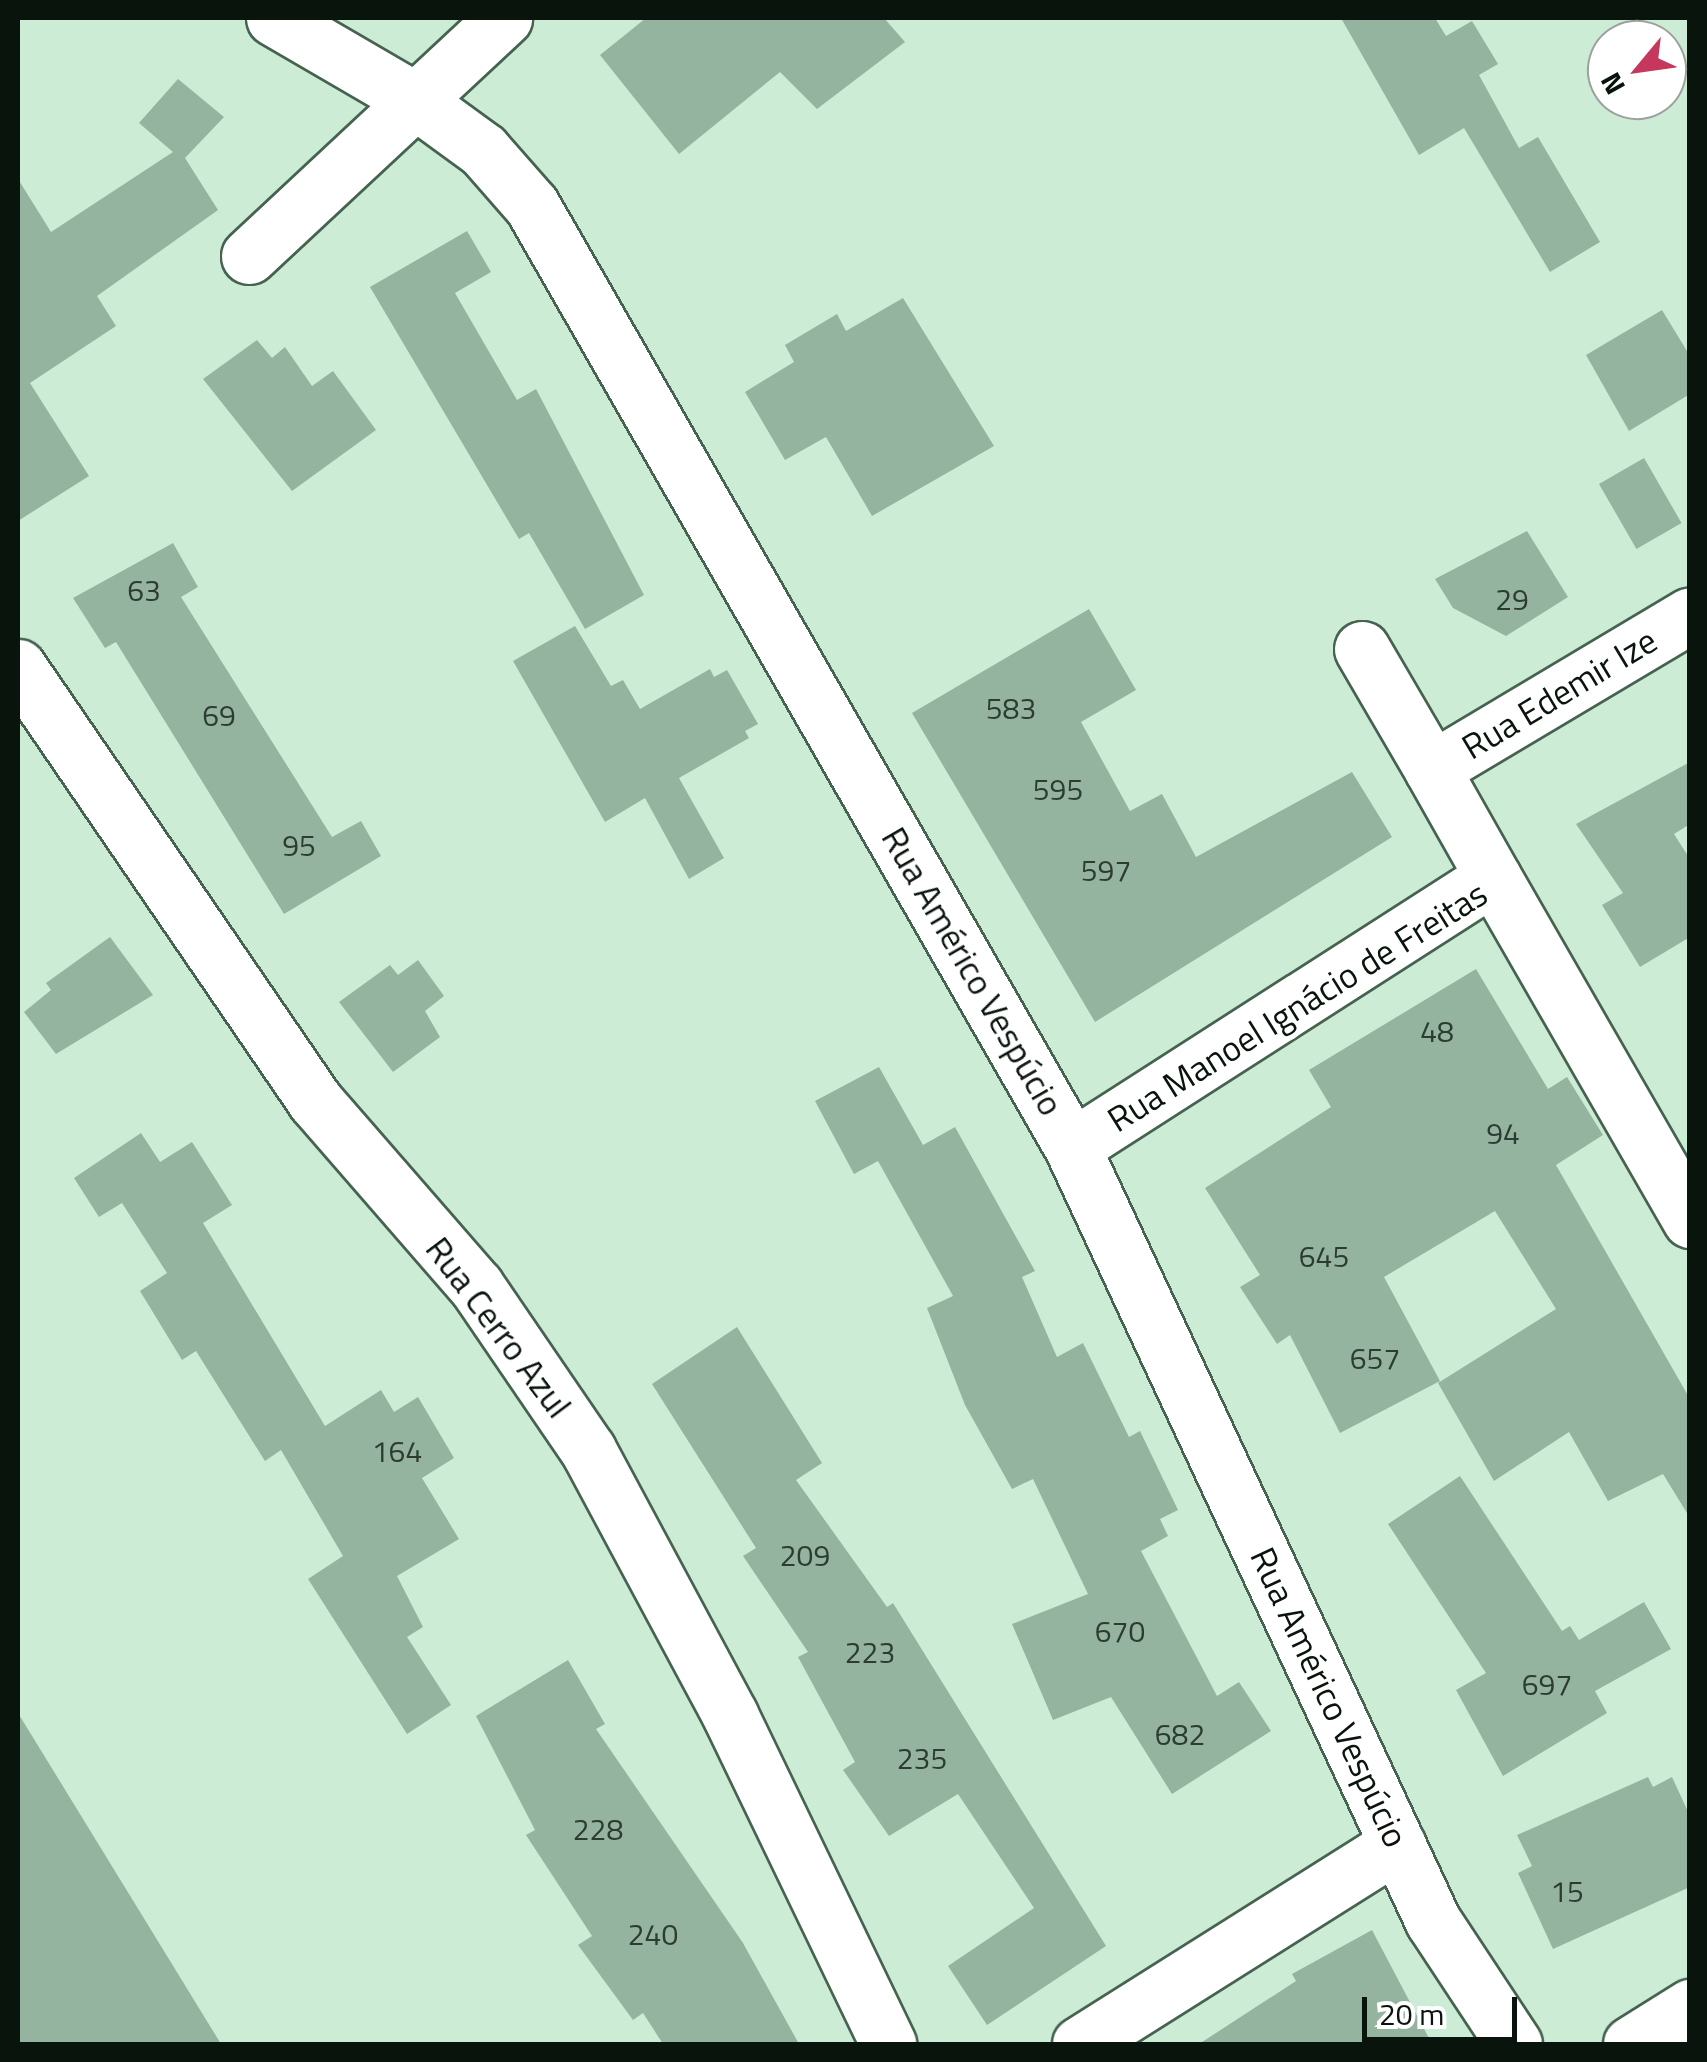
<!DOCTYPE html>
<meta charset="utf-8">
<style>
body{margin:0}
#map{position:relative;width:1707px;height:2062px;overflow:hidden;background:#ccecd6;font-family:"Titillium Web",sans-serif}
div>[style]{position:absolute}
.building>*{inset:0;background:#95b4a0;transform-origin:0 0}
.roads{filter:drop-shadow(2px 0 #466250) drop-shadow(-2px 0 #466250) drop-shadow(0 2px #466250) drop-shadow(0 -2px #466250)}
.minor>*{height:55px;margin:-27.5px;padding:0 27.5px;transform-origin:27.5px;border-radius:27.5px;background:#fff}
.tertiary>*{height:55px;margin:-27.5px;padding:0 27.5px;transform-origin:27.5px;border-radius:27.5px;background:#fff}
span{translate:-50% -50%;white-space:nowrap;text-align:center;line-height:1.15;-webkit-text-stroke:10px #fff;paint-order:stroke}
.number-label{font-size:30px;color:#2c3c32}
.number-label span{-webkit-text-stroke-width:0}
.street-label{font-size:35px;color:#09140d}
.frame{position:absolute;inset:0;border:20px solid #09140d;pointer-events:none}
.north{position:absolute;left:1587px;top:20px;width:100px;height:100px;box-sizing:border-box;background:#fff;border:2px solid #9da19e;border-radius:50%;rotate:241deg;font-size:28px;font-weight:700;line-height:40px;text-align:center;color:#09140d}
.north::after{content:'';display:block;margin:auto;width:35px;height:45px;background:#c6375e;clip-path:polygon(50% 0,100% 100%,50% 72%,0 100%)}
.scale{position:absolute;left:1362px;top:1997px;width:155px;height:45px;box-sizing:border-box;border:5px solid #09140d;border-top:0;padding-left:12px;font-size:30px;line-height:35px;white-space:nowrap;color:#09140d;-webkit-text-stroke:8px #fff;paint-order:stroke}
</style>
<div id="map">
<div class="building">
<div style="clip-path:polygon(646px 18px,884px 18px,905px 42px,817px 109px,780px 72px,679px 154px,600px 55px)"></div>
<div style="clip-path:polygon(1341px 18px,1435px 18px,1446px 36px,1472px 21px,1498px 64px,1479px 75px,1519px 148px,1538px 137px,1600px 242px,1550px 272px,1464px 128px,1419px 155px)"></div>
<div style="clip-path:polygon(178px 79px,224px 117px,185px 158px,218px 210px,97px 296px,116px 326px,30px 383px,89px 476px,18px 521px,18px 179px,51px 232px,173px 152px,139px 123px)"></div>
<div style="clip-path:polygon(467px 231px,491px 272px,455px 293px,517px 400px,536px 389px,644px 595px,585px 629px,529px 533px,519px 539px,370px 287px)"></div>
<div style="clip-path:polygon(903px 298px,994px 446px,872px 516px,826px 437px,785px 460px,745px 392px,794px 362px,785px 345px,837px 314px,846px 331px)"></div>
<div style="clip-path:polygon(1662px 310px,1690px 356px,1690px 394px,1629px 431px,1586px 355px)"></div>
<div style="clip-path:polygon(257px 340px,272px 358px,285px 347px,312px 386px,333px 371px,376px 430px,292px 491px,203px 379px)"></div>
<div style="left:1644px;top:458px;width:75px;height:52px;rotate:60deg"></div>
<div style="clip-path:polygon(1527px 531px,1568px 597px,1506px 636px,1453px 608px,1435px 579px)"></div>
<div style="clip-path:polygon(173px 543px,198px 587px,181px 597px,332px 837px,361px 821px,381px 856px,284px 914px,116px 642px,105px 648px,73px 598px)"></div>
<div style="clip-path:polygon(1089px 609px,1136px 690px,1081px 722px,1130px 811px,1162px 794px,1196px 857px,1352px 772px,1392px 837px,1095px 1022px,912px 713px)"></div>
<div style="clip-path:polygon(575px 626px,611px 686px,623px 680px,640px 709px,710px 669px,714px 677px,727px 670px,758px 724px,745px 731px,749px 738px,679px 778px,724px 858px,689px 879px,645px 798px,605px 822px,513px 661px)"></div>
<div style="clip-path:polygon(1690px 762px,1690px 824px,1674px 834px,1690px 859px,1690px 937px,1640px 967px,1602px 905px,1623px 893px,1576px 824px)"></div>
<div style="clip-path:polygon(110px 937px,153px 995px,56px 1054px,24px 1012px,51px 990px,46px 983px)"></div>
<div style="clip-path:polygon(418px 960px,444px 996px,425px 1011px,440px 1037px,393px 1072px,339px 1002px,390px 965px,398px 975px)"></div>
<div style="clip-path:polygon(1476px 969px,1548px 1089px,1567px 1077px,1603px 1135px,1556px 1165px,1690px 1399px,1690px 1518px,1663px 1474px,1608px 1501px,1569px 1432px,1494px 1481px,1438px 1383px,1556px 1309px,1495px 1211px,1384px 1277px,1440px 1381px,1340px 1433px,1290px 1335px,1277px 1344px,1240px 1287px,1260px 1275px,1205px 1188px,1331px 1107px,1309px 1070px)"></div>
<div style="clip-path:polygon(879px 1067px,923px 1145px,955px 1127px,1035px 1271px,1022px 1277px,1057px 1357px,1083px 1343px,1129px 1437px,1140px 1431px,1178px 1510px,1160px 1519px,1168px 1536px,1141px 1551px,1217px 1696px,1239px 1682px,1271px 1731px,1172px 1794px,1111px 1697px,1053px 1720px,1012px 1624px,1088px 1594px,1033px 1479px,1012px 1489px,965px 1405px,927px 1308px,953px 1296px,878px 1161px,854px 1174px,815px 1101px)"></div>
<div style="clip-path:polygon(141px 1133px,160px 1162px,192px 1142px,232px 1205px,203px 1223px,325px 1426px,381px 1390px,394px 1412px,418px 1397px,454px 1458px,422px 1478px,459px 1539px,397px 1576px,423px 1627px,407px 1637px,451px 1705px,407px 1734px,308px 1579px,343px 1556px,281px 1450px,265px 1461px,196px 1351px,182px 1360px,140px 1291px,167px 1273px,122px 1203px,99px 1217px,74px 1178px)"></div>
<div style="clip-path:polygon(737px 1327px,822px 1463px,796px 1480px,887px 1607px,893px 1603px,1106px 1946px,987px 2025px,948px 1966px,1034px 1908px,958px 1794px,889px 1836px,843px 1770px,855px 1762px,798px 1657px,808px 1652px,743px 1556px,756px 1548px,652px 1384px)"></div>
<div style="clip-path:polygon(1460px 1476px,1562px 1631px,1570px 1626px,1579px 1640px,1644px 1602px,1671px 1649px,1595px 1691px,1607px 1713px,1503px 1776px,1456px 1690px,1486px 1673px,1388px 1524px)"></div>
<div style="clip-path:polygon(568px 1660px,605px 1724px,596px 1729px,743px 1943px,799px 2044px,663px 2044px,643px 2013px,633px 2020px,578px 1945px,592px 1936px,526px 1835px,535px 1830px,476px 1716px)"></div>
<div style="clip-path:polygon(18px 1713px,221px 2044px,18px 2044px)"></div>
<div style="clip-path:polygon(1648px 1777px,1653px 1787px,1672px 1777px,1690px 1816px,1690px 1887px,1553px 1949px,1518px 1873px,1532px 1866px,1517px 1835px)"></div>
<div style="clip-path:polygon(1372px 1930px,1432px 2044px,1199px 2044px,1296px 1981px,1292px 1974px)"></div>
</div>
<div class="roads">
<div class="minor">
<div style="left:249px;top:256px;width:349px;rotate:-43deg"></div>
<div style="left:1362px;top:649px;width:139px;rotate:59.7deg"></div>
<div style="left:18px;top:667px;width:526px;rotate:55.61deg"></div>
<div style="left:315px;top:1101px;width:245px;rotate:49deg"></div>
<div style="left:476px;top:1286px;width:199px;rotate:55.7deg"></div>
<div style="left:588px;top:1450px;width:301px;rotate:61.8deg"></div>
<div style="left:730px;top:1715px;width:365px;rotate:64.3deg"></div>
<div style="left:1493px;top:877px;width:124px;rotate:-119.5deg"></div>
<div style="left:1432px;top:769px;width:300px;rotate:-30.8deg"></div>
<div style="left:1072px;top:1147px;width:500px;rotate:-32.67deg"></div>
<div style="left:1493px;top:877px;width:396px;rotate:60.1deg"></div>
<div style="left:1080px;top:2044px;width:375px;rotate:-32.2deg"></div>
<div style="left:1631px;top:2044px;width:70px;rotate:-32.1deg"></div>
</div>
<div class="tertiary">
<div style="left:274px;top:18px;width:161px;rotate:30.2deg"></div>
<div style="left:413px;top:99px;width:87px;rotate:36.1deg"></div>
<div style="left:483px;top:150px;width:74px;rotate:48.8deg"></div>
<div style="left:532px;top:206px;width:1085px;rotate:60.15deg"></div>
<div style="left:1072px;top:1147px;width:854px;rotate:65deg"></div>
<div style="left:1433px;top:1921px;width:147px;rotate:56.6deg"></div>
</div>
</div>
<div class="number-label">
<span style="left:144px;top:590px">63</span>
<span style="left:1512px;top:599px">29</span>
<span style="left:1011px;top:708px">583</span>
<span style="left:219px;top:715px">69</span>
<span style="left:1058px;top:789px">595</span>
<span style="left:299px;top:845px">95</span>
<span style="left:1106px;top:870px">597</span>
<span style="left:1437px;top:1031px">48</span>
<span style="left:1503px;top:1133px">94</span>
<span style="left:1324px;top:1256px">645</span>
<span style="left:1375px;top:1358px">657</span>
<span style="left:397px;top:1451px">164</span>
<span style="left:805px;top:1555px">209</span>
<span style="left:1120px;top:1631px">670</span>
<span style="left:870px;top:1652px">223</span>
<span style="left:1547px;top:1684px">697</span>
<span style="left:1180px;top:1734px">682</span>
<span style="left:922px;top:1758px">235</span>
<span style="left:598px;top:1829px">228</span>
<span style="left:1567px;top:1891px">15</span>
<span style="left:653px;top:1934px">240</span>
</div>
<div class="street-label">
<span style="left:1559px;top:693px;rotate:-31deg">Rua Edemir Ize</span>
<span style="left:973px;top:971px;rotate:60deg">Rua Américo Vespúcio</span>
<span style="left:1297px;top:1006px;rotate:-32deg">Rua Manoel Ignácio de Freitas</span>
<span style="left:499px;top:1327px;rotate:53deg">Rua Cerro Azul</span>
<span style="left:1330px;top:1697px;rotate:65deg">Rua Américo Vespúcio</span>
</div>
<div class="frame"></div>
<div class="north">N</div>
<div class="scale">20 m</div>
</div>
